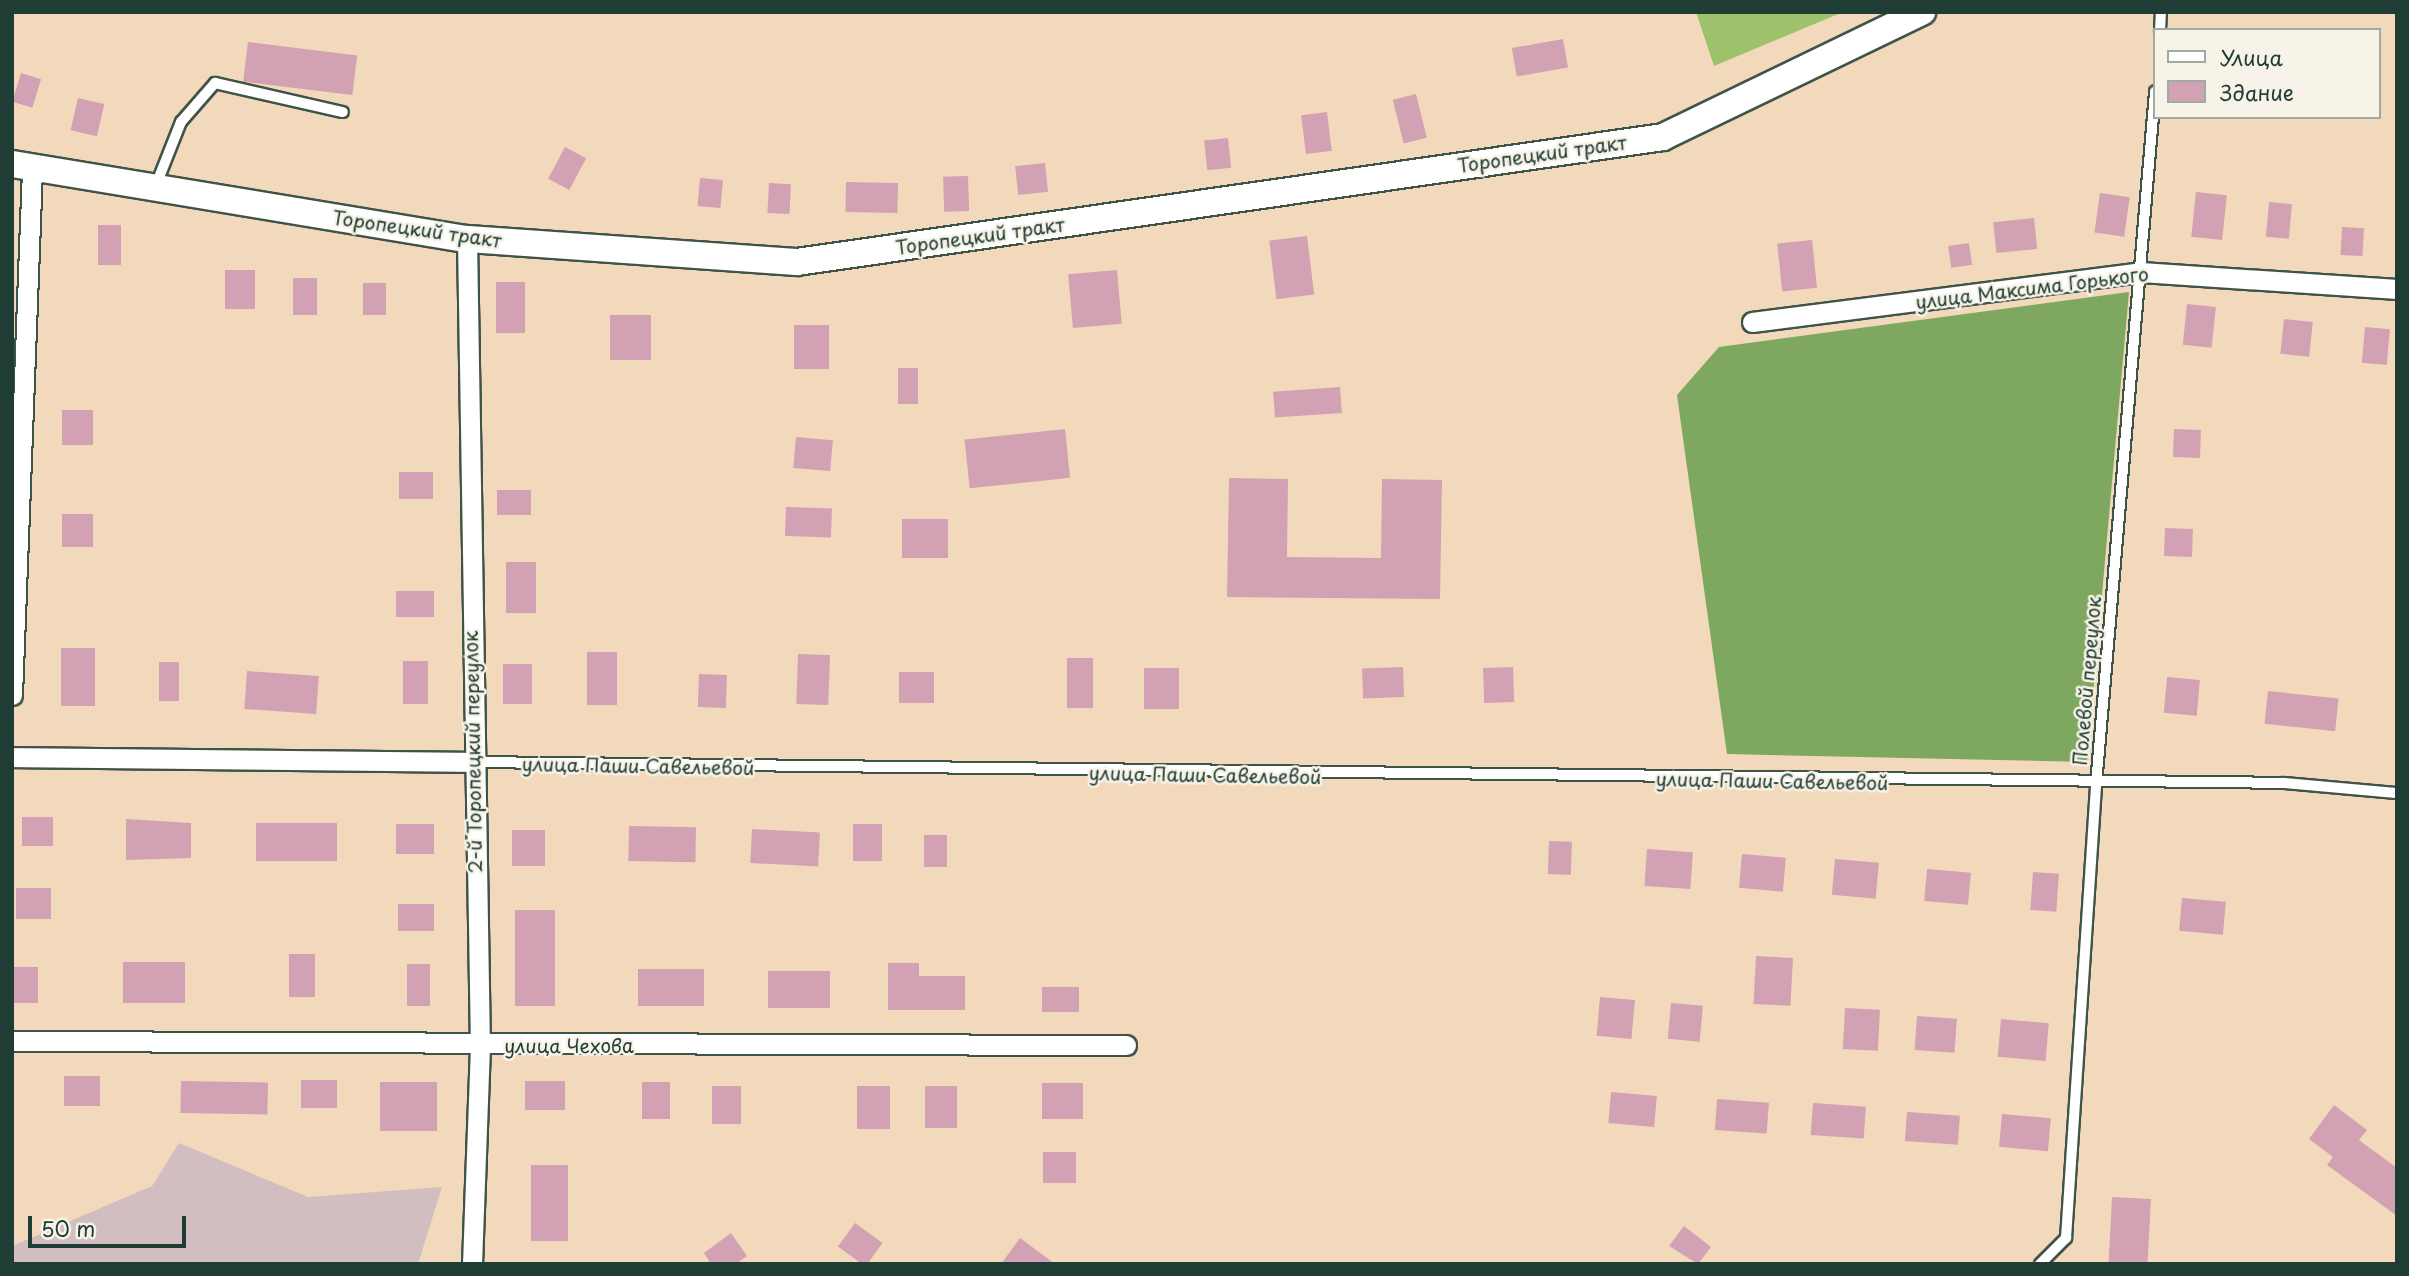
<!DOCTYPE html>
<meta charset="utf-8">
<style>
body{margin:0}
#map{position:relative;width:2409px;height:1276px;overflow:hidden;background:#f3d9bb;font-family:"Playpen Sans",sans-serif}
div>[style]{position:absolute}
.industrial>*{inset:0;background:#d2bec1}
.green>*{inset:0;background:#9ec16b}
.forest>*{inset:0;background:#7ea75f}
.building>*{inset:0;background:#d2a1b3;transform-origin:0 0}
.roads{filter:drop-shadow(2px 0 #3f5448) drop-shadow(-2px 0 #3f5448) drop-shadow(0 2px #3f5448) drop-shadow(0 -2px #3f5448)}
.service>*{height:10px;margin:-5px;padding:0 5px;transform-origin:5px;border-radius:5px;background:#fff}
.minor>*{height:19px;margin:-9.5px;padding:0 9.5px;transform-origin:9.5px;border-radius:9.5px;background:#fff}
.secondary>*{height:26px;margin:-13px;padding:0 13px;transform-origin:13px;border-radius:13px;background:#fff}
span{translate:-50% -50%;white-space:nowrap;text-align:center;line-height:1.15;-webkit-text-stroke:5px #f7f3e8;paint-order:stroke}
.street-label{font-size:19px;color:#1f3d34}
.frame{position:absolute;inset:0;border:14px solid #1f3d34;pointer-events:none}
.legend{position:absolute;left:2153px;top:28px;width:228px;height:91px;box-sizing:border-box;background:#f7f3e8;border:2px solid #a1aaa0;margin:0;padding:9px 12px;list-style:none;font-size:21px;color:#1f3d34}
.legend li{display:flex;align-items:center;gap:14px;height:35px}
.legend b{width:35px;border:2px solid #a1aaa0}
.scale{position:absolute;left:28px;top:1216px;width:158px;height:32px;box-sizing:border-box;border:4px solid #1f3d34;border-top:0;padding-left:9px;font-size:21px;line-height:24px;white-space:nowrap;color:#1f3d34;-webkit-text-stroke:5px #f7f3e8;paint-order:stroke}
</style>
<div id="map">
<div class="industrial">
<div style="clip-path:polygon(179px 1143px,308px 1197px,442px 1187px,418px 1264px,12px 1264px,12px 1246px,152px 1186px)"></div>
</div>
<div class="green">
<div style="clip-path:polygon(1696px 12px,1843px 12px,1714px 66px)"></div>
</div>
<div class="forest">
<div style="clip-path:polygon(2129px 292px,2087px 762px,1727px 754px,1677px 395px,1719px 347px)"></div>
</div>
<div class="building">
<div style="left:1563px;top:39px;width:29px;height:52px;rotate:80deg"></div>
<div style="left:248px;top:42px;width:110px;height:40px;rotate:7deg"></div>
<div style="left:21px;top:73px;width:21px;height:30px;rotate:17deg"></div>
<div style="left:1416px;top:94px;width:45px;height:24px;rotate:76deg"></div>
<div style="left:78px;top:98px;width:27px;height:33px;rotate:13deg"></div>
<div style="left:1327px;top:112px;width:39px;height:26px;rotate:83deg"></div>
<div style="left:1228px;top:138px;width:30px;height:24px;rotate:84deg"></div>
<div style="left:565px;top:147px;width:24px;height:36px;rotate:28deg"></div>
<div style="left:1045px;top:163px;width:29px;height:30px;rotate:84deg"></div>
<div style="left:968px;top:176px;width:35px;height:25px;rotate:88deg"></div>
<div style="left:700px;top:178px;width:23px;height:28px;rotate:5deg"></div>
<div style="left:846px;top:182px;width:52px;height:30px;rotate:1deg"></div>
<div style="left:769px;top:183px;width:22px;height:30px;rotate:3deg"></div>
<div style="left:2196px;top:192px;width:31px;height:45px;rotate:6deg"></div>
<div style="left:2100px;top:193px;width:30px;height:40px;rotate:8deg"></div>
<div style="left:2269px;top:202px;width:23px;height:35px;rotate:5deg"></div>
<div style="left:2034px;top:218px;width:31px;height:41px;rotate:84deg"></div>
<div style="left:98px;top:225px;width:23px;height:40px"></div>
<div style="left:2342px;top:227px;width:22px;height:28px;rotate:3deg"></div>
<div style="left:1307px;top:236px;width:59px;height:38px;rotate:83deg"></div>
<div style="left:1812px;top:240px;width:48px;height:35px;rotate:84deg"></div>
<div style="left:1969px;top:243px;width:22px;height:21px;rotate:82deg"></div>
<div style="left:225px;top:270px;width:30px;height:39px"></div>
<div style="left:1117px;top:270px;width:54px;height:49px;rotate:85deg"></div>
<div style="left:293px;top:278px;width:24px;height:37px"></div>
<div style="left:496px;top:282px;width:29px;height:51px"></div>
<div style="left:363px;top:283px;width:23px;height:32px"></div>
<div style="left:2187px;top:304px;width:29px;height:41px;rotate:6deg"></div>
<div style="left:610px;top:315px;width:41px;height:45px"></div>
<div style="left:2284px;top:319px;width:29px;height:35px;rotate:6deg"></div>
<div style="left:794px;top:325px;width:35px;height:44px"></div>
<div style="left:2365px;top:327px;width:25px;height:36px;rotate:5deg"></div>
<div style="left:898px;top:368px;width:20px;height:36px"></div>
<div style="left:1340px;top:387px;width:26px;height:67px;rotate:86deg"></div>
<div style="left:62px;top:410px;width:31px;height:35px"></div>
<div style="left:1065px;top:429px;width:49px;height:101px;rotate:84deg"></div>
<div style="left:2174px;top:429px;width:27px;height:28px;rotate:2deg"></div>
<div style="left:796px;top:437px;width:37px;height:31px;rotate:5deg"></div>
<div style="left:399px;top:472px;width:34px;height:27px"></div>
<div style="clip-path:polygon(1229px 478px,1288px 479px,1287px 557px,1381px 558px,1382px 479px,1442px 480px,1440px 599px,1227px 597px)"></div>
<div style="left:497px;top:490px;width:34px;height:25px"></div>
<div style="left:786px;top:507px;width:46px;height:29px;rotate:2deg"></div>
<div style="left:62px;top:514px;width:31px;height:33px"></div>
<div style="left:902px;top:519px;width:46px;height:39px"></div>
<div style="left:2165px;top:528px;width:28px;height:28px;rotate:2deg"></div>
<div style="left:506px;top:562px;width:30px;height:51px"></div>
<div style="left:396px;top:591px;width:38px;height:26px"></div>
<div style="left:61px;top:648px;width:34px;height:58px"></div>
<div style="left:587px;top:652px;width:30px;height:53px"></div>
<div style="left:798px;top:654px;width:32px;height:50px;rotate:2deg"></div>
<div style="left:1067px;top:658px;width:26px;height:50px"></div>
<div style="left:403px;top:661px;width:25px;height:43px"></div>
<div style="left:159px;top:662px;width:20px;height:39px"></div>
<div style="left:503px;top:664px;width:29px;height:40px"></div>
<div style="left:1403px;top:667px;width:30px;height:41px;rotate:88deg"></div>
<div style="left:1513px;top:667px;width:35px;height:30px;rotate:88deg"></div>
<div style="left:1144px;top:668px;width:35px;height:41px"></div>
<div style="left:247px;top:671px;width:72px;height:38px;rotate:4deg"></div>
<div style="left:899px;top:672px;width:35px;height:31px"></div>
<div style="left:699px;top:674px;width:28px;height:33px;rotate:2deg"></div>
<div style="left:2167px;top:677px;width:33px;height:36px;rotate:5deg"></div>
<div style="left:2268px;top:691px;width:71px;height:33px;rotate:6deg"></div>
<div style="left:22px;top:817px;width:31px;height:29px"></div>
<div style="clip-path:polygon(126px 819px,191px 823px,191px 858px,126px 860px)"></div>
<div style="left:337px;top:823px;width:38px;height:81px;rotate:90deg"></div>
<div style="left:396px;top:824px;width:38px;height:30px"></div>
<div style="left:853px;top:824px;width:29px;height:37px"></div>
<div style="left:629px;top:826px;width:67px;height:35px;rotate:1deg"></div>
<div style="left:752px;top:829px;width:68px;height:34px;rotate:3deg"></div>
<div style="left:512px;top:830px;width:33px;height:36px"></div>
<div style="left:924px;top:835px;width:23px;height:32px"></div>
<div style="left:1549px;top:841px;width:23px;height:33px;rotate:2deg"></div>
<div style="left:1647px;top:849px;width:46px;height:37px;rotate:4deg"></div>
<div style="left:1742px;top:854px;width:44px;height:34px;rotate:5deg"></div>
<div style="left:1835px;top:859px;width:44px;height:36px;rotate:5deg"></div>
<div style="left:1927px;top:869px;width:44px;height:32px;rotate:5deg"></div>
<div style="left:2033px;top:872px;width:26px;height:38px;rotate:4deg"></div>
<div style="left:16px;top:888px;width:35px;height:31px"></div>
<div style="left:2182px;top:898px;width:44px;height:33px;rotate:5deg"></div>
<div style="left:398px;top:904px;width:36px;height:27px"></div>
<div style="left:515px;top:910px;width:40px;height:96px"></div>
<div style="left:289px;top:954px;width:26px;height:43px"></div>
<div style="left:1756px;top:956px;width:37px;height:48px;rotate:3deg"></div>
<div style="left:185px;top:962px;width:41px;height:62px;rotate:90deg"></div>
<div style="clip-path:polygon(888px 963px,919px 963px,919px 976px,965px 976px,965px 1010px,888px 1010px)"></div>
<div style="left:407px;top:964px;width:23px;height:42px"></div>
<div style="left:12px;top:967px;width:26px;height:36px"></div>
<div style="left:638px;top:969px;width:66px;height:37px"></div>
<div style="left:830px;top:971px;width:37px;height:62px;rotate:90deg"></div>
<div style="left:1042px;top:987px;width:37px;height:25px"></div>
<div style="left:1600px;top:997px;width:35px;height:39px;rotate:5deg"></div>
<div style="left:1671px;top:1003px;width:32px;height:36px;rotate:5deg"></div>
<div style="left:1845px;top:1008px;width:35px;height:41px;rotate:3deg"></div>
<div style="left:1917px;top:1016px;width:40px;height:34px;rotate:4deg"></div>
<div style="left:2001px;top:1019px;width:48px;height:38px;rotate:5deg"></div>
<div style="left:64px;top:1076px;width:36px;height:30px"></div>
<div style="left:301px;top:1080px;width:36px;height:28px"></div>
<div style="left:181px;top:1081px;width:87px;height:32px;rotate:1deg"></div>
<div style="left:525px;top:1081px;width:40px;height:29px"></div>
<div style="left:380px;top:1082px;width:57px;height:49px"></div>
<div style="left:642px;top:1082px;width:28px;height:37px"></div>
<div style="left:1042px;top:1083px;width:41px;height:36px"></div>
<div style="left:712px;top:1086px;width:29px;height:38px"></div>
<div style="left:857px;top:1086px;width:33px;height:43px"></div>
<div style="left:925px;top:1086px;width:32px;height:42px"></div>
<div style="left:1611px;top:1092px;width:46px;height:31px;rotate:5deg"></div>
<div style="left:1717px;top:1099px;width:52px;height:31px;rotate:4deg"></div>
<div style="left:1813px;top:1103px;width:53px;height:32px;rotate:4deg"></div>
<div style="clip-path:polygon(2334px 1105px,2367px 1130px,2359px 1140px,2397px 1168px,2397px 1216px,2327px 1165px,2333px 1157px,2309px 1139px)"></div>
<div style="left:1907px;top:1112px;width:53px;height:29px;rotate:4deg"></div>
<div style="left:2002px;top:1114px;width:49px;height:33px;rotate:5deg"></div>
<div style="left:1076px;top:1152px;width:31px;height:33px;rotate:90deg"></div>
<div style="left:531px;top:1165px;width:37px;height:76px"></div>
<div style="left:2112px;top:1197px;width:39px;height:67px;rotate:3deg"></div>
<div style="left:855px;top:1223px;width:34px;height:29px;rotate:36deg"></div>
<div style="clip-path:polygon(1684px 1226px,1711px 1247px,1698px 1264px,1669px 1246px)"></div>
<div style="clip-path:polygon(731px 1233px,747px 1256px,736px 1264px,711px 1264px,704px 1253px)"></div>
<div style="clip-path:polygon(1020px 1238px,1055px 1264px,1001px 1264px)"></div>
</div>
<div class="roads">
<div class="service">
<div style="left:2160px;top:30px;width:18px;rotate:-87deg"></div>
<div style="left:156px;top:185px;width:68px;rotate:-68.4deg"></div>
<div style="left:181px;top:122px;width:52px;rotate:-48.9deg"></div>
<div style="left:215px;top:83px;width:131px;rotate:12.8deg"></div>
<div style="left:472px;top:762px;width:1812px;rotate:0.66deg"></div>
<div style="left:2284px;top:783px;width:113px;rotate:5.1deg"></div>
<div style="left:2040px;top:1264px;width:37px;rotate:-45deg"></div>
<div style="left:2066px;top:1238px;width:454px;rotate:-86.2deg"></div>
<div style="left:2096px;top:785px;width:696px;rotate:-85.13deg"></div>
</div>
<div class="minor">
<div style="left:467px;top:239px;width:807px;rotate:89.08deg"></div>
<div style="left:480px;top:1046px;width:218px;rotate:92.1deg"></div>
<div style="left:1752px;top:322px;width:392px;rotate:-7.3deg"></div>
<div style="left:2141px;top:272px;width:257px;rotate:3.8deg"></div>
<div style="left:12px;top:695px;width:526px;rotate:-87.82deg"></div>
<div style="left:12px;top:757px;width:460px;rotate:0.6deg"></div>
<div style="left:12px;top:1041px;width:1114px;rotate:0.21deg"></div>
</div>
<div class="secondary">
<div style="left:12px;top:164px;width:461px;rotate:9.4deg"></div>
<div style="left:467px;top:239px;width:331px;rotate:4deg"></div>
<div style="left:797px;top:262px;width:875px;rotate:-8.21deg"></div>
<div style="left:1663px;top:137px;width:288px;rotate:-25.8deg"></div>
</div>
</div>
<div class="street-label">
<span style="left:1542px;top:154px;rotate:-8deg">Торопецкий тракт</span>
<span style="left:417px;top:229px;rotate:8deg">Торопецкий тракт</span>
<span style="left:980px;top:236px;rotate:-8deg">Торопецкий тракт</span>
<span style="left:2032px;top:288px;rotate:-7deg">улица Максима Горького</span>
<span style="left:2087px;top:681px;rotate:-85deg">Полевой переулок</span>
<span style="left:473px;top:752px;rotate:-91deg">2-й Торопецкий переулок</span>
<span style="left:638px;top:766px;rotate:1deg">улица Паши Савельевой</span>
<span style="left:1205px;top:775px;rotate:1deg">улица Паши Савельевой</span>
<span style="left:1772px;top:781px;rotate:1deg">улица Паши Савельевой</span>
<span style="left:569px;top:1046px">улица Чехова</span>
</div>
<div class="frame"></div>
<ul class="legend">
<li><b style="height:9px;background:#fff"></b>Улица</li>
<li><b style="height:19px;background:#d2a1b3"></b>Здание</li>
</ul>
<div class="scale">50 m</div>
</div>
